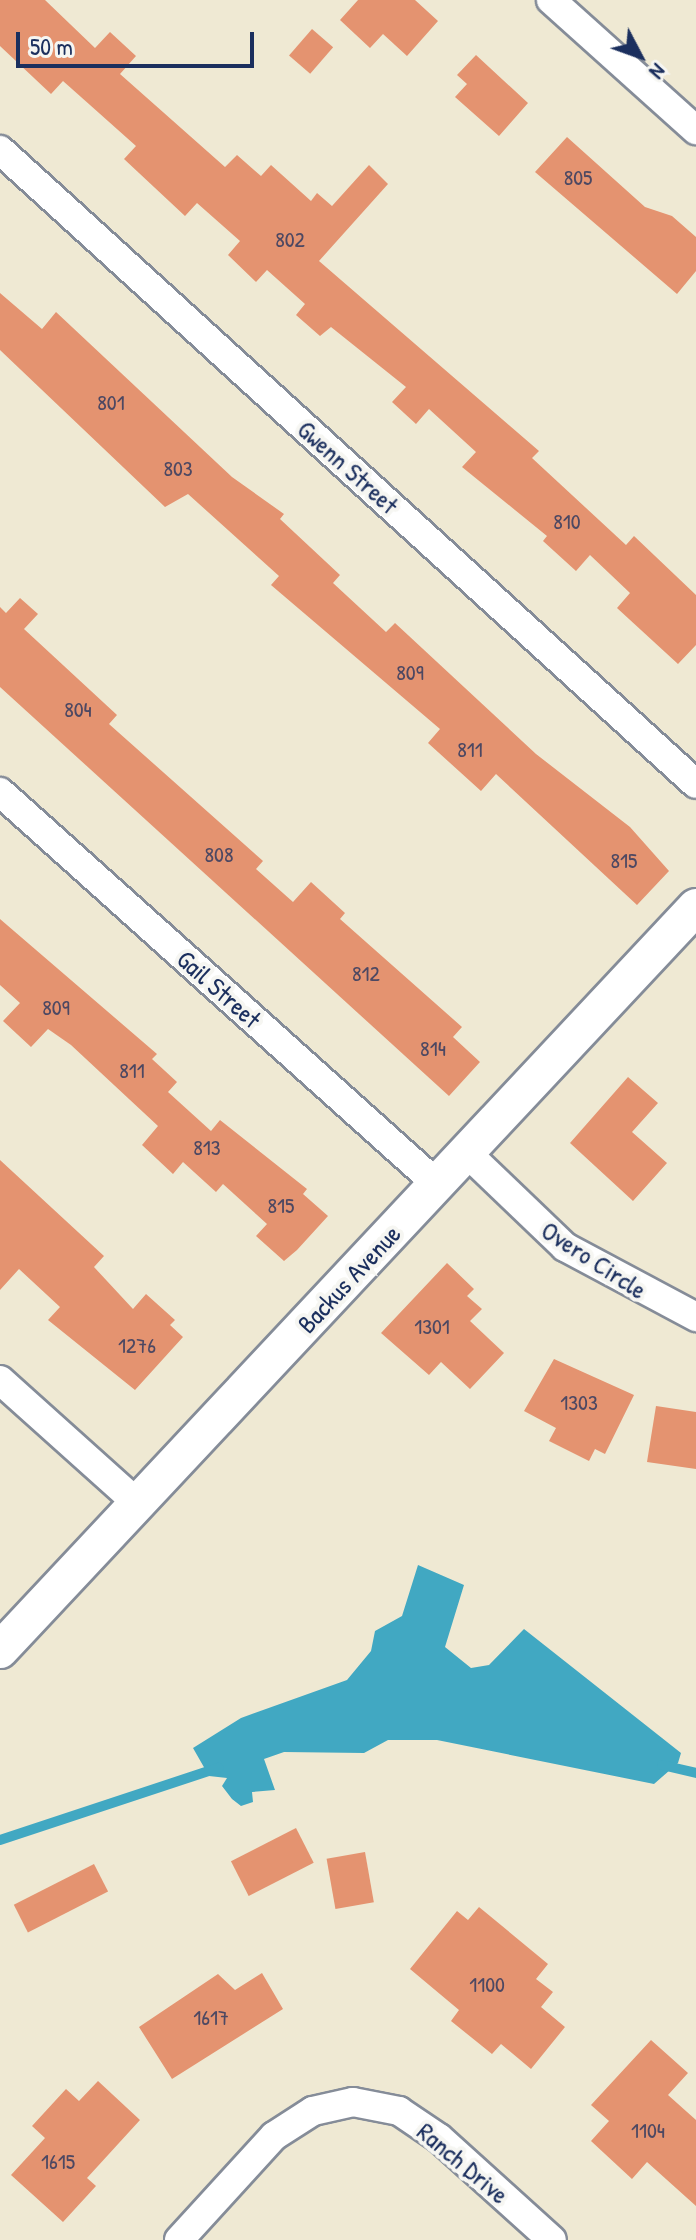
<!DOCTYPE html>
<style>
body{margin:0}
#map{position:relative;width:696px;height:2240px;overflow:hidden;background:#efe9d3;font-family:"Patrick Hand",sans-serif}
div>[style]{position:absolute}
.water>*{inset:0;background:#41a8c2}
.stream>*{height:10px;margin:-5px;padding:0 5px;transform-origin:5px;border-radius:5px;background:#41a8c2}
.building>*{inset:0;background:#e49370;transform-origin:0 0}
.roads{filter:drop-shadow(2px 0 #858c98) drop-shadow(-2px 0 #858c98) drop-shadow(0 2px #858c98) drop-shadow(0 -2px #858c98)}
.minor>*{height:28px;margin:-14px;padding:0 14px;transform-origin:14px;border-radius:14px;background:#fff}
.tertiary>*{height:36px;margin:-18px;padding:0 18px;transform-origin:18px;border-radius:18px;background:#fff}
span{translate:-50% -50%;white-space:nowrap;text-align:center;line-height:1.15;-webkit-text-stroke:8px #f6f6f2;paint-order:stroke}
.number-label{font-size:22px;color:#4d4862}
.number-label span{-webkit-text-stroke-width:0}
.street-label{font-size:26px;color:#1b2f5e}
.north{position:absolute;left:600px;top:16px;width:80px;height:80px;-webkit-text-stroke:6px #f6f6f2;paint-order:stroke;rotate:131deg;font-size:22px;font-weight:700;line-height:32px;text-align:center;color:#1b2f5e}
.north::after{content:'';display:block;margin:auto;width:28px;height:36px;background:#1b2f5e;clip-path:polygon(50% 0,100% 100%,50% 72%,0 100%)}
.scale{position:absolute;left:16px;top:32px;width:238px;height:36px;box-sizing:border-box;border:4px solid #1b2f5e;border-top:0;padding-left:10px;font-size:24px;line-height:28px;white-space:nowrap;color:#1b2f5e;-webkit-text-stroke:6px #f6f6f2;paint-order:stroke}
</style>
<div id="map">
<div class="water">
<div style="clip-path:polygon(418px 1565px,464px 1585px,445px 1647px,471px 1668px,489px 1665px,524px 1629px,681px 1753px,678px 1763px,654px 1784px,437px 1740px,388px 1740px,364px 1753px,284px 1752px,264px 1759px,275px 1790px,252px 1792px,253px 1802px,241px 1806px,232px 1799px,222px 1786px,227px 1778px,209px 1776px,193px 1748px,241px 1718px,347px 1680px,371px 1651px,375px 1631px,402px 1616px)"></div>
</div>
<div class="stream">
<div style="left:662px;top:1765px;width:35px;rotate:13deg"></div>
<div style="left:0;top:1840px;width:230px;rotate:-18.3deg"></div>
</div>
<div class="building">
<div style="clip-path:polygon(0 0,45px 0,95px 48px,110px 32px,136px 56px,120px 74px,225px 167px,237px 155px,261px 176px,271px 165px,311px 201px,317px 193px,332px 206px,369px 165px,388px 184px,319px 261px,539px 451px,532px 458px,626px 545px,634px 536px,696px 595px,696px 645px,678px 664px,617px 608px,630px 593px,590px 555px,576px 571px,543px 541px,547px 536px,462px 467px,476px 452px,429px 409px,416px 424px,392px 402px,406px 387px,331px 327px,320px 336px,296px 315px,305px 304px,267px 270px,256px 282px,228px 255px,240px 241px,197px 203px,185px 216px,124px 159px,136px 146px,90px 105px,63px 81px,51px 94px,0 46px)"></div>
<div style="clip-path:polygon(358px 0,415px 0,438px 21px,407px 56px,383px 34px,370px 48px,340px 20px)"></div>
<div style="left:312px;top:29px;width:28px;height:35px;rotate:41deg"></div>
<div style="clip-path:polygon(476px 55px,528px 103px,499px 136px,455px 97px,467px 84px,457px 75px)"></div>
<div style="clip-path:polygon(567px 137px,645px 207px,672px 216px,696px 237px,696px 271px,677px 294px,535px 172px)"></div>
<div style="clip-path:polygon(0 293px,42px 329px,56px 312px,232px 477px,284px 514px,280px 519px,340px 575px,333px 583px,386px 632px,395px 623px,536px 754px,630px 827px,669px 871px,637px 905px,496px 774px,481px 791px,428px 743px,440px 729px,271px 585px,279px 576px,188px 494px,165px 507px,0 350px)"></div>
<div style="clip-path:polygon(20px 598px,38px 614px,24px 629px,117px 715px,109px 724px,263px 861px,256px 869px,293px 902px,311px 882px,345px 913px,340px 919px,462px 1027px,453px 1037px,480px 1062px,449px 1096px,0 687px,0 607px,6px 613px)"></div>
<div style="clip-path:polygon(0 919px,157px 1054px,152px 1059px,177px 1082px,168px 1092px,211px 1131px,220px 1120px,307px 1189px,303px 1194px,328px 1216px,297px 1250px,284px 1261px,256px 1236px,267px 1224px,223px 1184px,216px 1192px,183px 1162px,173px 1174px,142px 1145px,158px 1126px,71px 1045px,48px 1029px,31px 1047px,3px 1021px,20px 1003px,0 985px)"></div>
<div style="clip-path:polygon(628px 1077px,658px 1103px,632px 1132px,667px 1163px,633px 1201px,570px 1143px)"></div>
<div style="clip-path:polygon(0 1160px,104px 1256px,94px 1267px,133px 1309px,146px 1294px,175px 1320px,170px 1325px,183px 1337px,135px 1390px,48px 1320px,60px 1307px,19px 1269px,0 1290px)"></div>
<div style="clip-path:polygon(447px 1263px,474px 1289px,467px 1296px,482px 1309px,470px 1321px,504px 1353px,470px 1389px,441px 1362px,429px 1375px,381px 1333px)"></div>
<div style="clip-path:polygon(554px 1359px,634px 1395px,605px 1454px,595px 1449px,589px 1461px,549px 1441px,556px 1428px,524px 1411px)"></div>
<div style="clip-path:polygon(656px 1406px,696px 1412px,696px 1469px,647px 1462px)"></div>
<div style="left:296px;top:1828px;width:39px;height:73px;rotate:63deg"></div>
<div style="left:365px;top:1852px;width:51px;height:39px;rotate:80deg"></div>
<div style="left:94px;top:1864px;width:31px;height:90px;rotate:63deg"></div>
<div style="clip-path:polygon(479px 1907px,548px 1964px,536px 1979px,553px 1992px,541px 2007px,565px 2027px,531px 2069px,501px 2044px,492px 2054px,451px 2021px,459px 2010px,410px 1969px,457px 1911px,468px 1920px)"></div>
<div style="clip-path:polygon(262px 1973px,283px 2009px,172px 2079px,139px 2027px,218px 1974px,235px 1990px)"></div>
<div style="clip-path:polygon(651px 2040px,688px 2073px,668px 2095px,696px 2120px,696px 2206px,647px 2162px,632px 2179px,591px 2141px,609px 2121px,591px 2105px)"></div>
<div style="clip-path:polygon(98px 2081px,140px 2120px,87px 2178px,96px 2186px,63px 2222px,11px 2175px,45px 2138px,32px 2126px,66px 2089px,79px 2101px)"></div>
</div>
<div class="roads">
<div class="minor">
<div style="left:551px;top:0;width:195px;rotate:41.9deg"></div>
<div style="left:0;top:150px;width:941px;rotate:42.33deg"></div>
<div style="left:0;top:792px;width:588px;rotate:41.9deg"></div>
<div style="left:468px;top:1154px;width:134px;rotate:43.8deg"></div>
<div style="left:565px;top:1247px;width:149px;rotate:28.1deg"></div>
<div style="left:0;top:1380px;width:184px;rotate:41.9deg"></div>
<div style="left:179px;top:2240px;width:141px;rotate:-47.6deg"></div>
<div style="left:274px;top:2136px;width:46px;rotate:-32.7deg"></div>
<div style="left:313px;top:2111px;width:41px;rotate:-12.7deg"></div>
<div style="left:353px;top:2102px;width:47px;rotate:11.1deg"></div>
<div style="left:399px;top:2111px;width:48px;rotate:34deg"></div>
<div style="left:439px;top:2138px;width:152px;rotate:42.1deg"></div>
</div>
<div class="tertiary">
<div style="left:0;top:1650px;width:1018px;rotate:-46.87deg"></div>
</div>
</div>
<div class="number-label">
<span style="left:578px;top:178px">805</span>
<span style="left:290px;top:240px">802</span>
<span style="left:111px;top:403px">801</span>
<span style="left:178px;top:469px">803</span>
<span style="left:567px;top:522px">810</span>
<span style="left:410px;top:673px">809</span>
<span style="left:78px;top:710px">804</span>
<span style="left:470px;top:750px">811</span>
<span style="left:219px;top:855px">808</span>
<span style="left:624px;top:861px">815</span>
<span style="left:366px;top:974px">812</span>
<span style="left:56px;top:1008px">809</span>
<span style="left:433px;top:1049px">814</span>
<span style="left:132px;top:1071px">811</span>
<span style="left:207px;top:1148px">813</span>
<span style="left:281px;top:1206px">815</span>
<span style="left:432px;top:1327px">1301</span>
<span style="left:137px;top:1346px">1276</span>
<span style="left:579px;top:1403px">1303</span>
<span style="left:487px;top:1985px">1100</span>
<span style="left:211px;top:2018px">1617</span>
<span style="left:648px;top:2131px">1104</span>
<span style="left:58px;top:2162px">1615</span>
</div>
<div class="street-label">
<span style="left:348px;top:467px;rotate:42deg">Gwenn Street</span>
<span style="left:219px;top:989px;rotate:42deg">Gail Street</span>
<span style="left:594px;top:1260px;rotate:33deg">Overo Circle</span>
<span style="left:349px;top:1279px;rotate:-47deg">Backus Avenue</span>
<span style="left:463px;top:2163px;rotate:40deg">Ranch Drive</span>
</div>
<div class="north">N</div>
<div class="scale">50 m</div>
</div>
